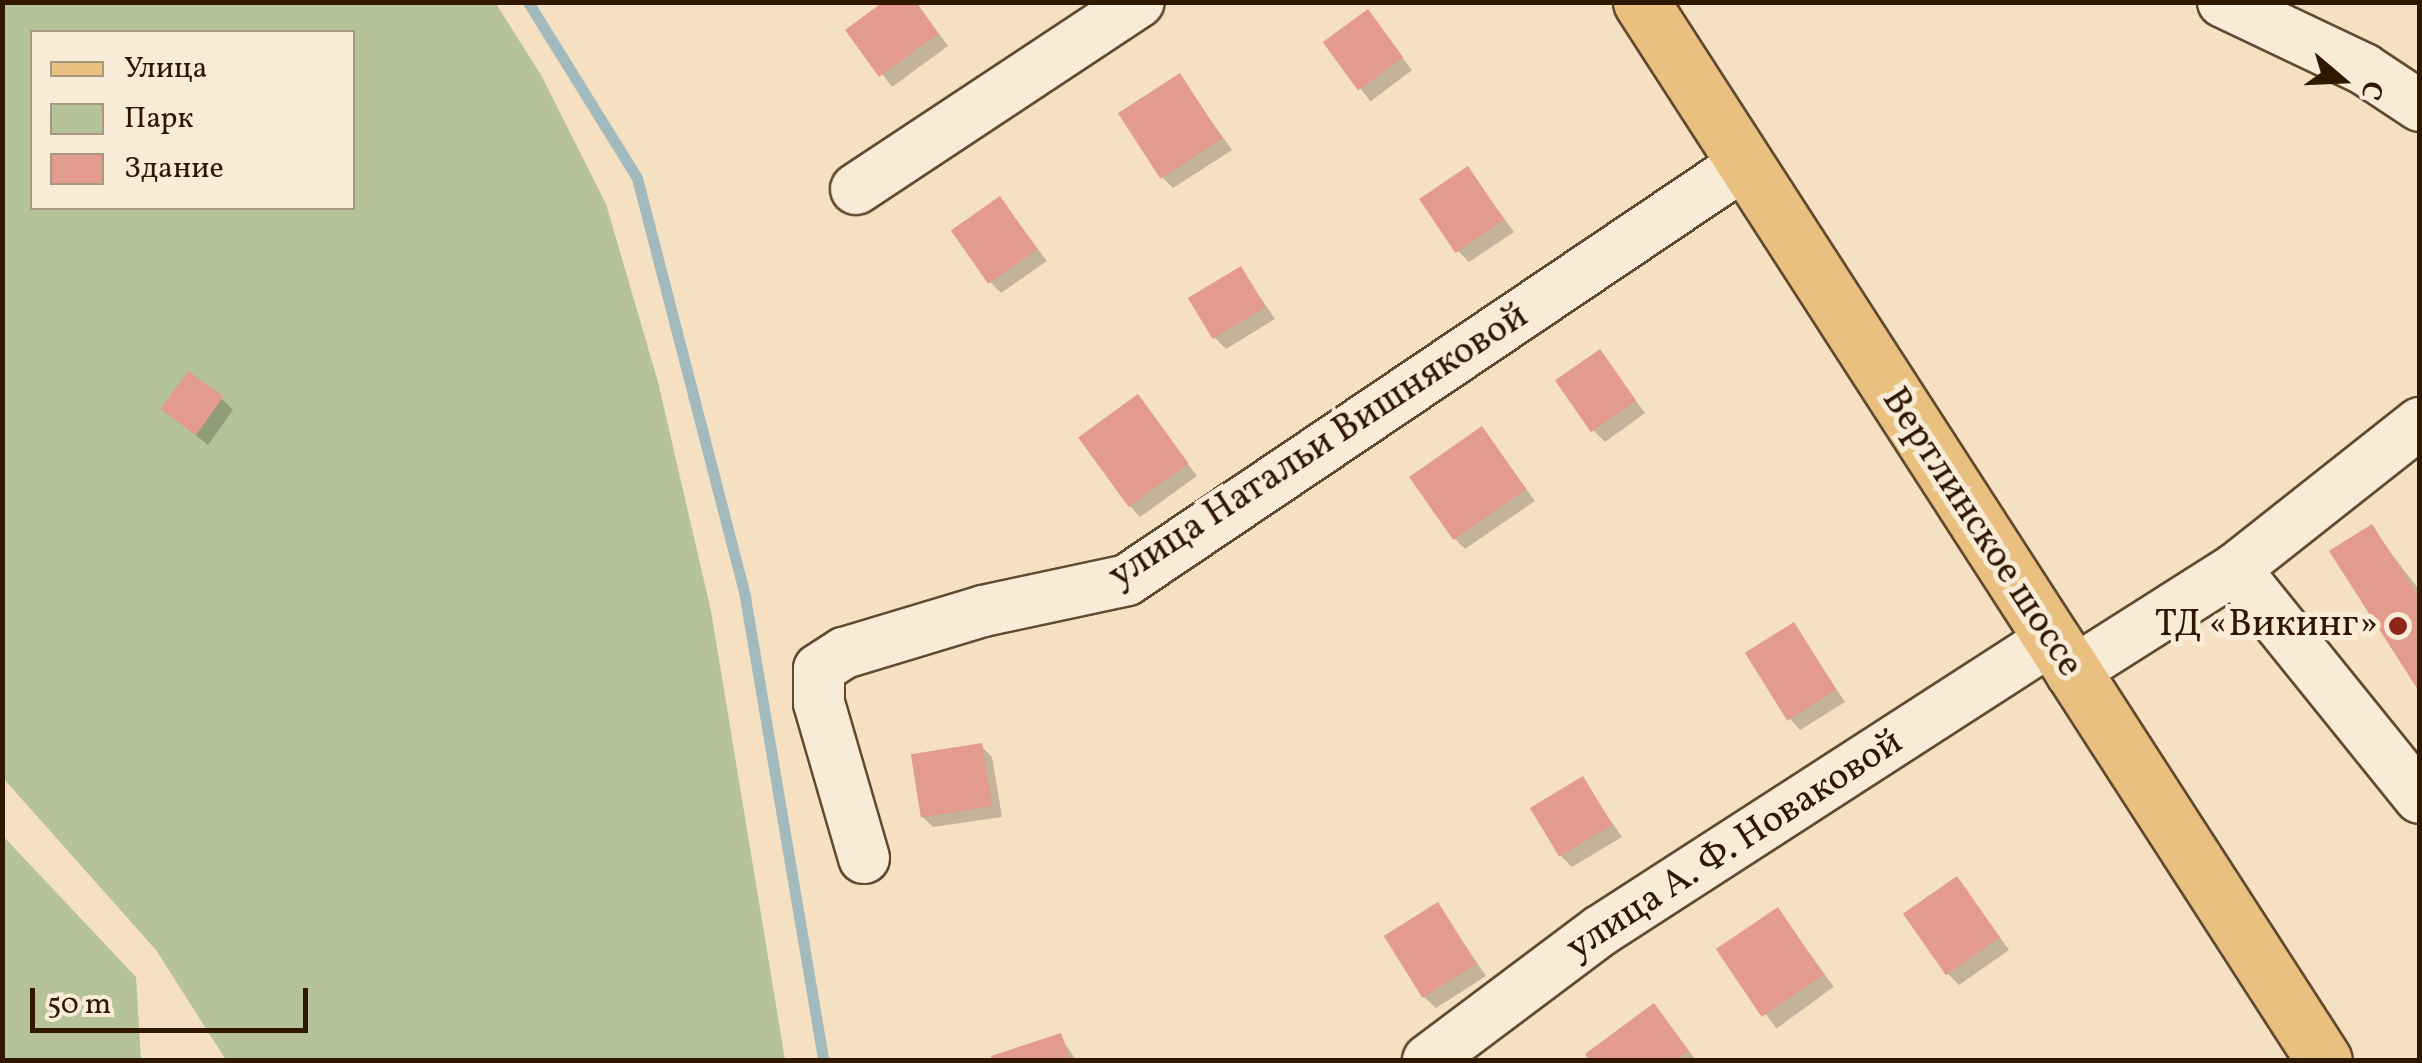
<!DOCTYPE html>
<meta charset="utf-8">
<style>
body{margin:0}
#map{position:relative;width:2422px;height:1063px;overflow:hidden;background:#f5e0c2;font-family:Vollkorn,serif}
div>[style]{position:absolute}
.green>*{inset:0;background:#b6c398}
.shadow>*{inset:0;background:#0003;transform-origin:0 0}
.stream>*{height:11px;margin:-5.5px;padding:0 5.5px;transform-origin:5.5px;border-radius:5.5px;background:#a2babe}
.building>*{inset:0;background:#e29b8c;transform-origin:0 0}
.roads{filter:drop-shadow(2px 0 #614a30) drop-shadow(-2px 0 #614a30) drop-shadow(0 2px #614a30) drop-shadow(0 -2px #614a30)}
.minor>*{height:50px;margin:-25px;padding:0 25px;transform-origin:25px;border-radius:25px;background:#f8ebd7}
.major>*{height:55px;margin:-27.5px;padding:0 27.5px;transform-origin:27.5px;border-radius:27.5px;background:#eac081}
.dots>*{width:28px;height:28px;translate:-50% -50%;box-sizing:border-box;border:5px solid #f8ebd7;border-radius:50%}
span{translate:-50% -50%;white-space:nowrap;text-align:center;line-height:1.15;-webkit-text-stroke:10px #f8ebd7;paint-order:stroke}
.street-label{font-size:38px;color:#301800}
.poi-label{font-size:38px;color:#301800}
.right{translate:-100% -50%;text-align:right}
.frame{position:absolute;inset:0;border:5px solid #301800;pointer-events:none}
.legend{position:absolute;left:30px;top:30px;width:325px;height:180px;box-sizing:border-box;background:#f8ebd7;border:2px solid #a89781;margin:0;padding:12px 18px;list-style:none;font-size:30px;color:#301800}
.legend li{display:flex;align-items:center;gap:20px;height:50px}
.legend b{width:50px;border:2px solid #a89781}
.north{position:absolute;left:2292px;top:30px;width:100px;height:100px;-webkit-text-stroke:8px #f8ebd7;paint-order:stroke;rotate:109deg;font-size:28px;font-weight:700;line-height:40px;text-align:center;color:#301800}
.north::after{content:'';display:block;margin:auto;width:35px;height:45px;background:#301800;clip-path:polygon(50% 0,100% 100%,50% 72%,0 100%)}
.scale{position:absolute;left:30px;top:988px;width:278px;height:45px;box-sizing:border-box;border:5px solid #301800;border-top:0;padding-left:12px;font-size:30px;line-height:35px;white-space:nowrap;color:#301800;-webkit-text-stroke:8px #f8ebd7;paint-order:stroke}
</style>
<div id="map">
<div class="green">
<div style="clip-path:polygon(evenodd,495px 2px,541px 75px,606px 204px,658px 382px,711px 611px,785px 1060px,226px 1060px,156px 950px,3px 778px,2px 3px,495px 2px,32px 32px,352px 32px,352px 208px,32px 208px,32px 32px)"></div>
<div style="clip-path:polygon(2px 835px,136px 977px,141px 1060px,3px 1060px)"></div>
</div>
<div class="shadow">
<div style="clip-path:polygon(916px 2px,948px 46px,892px 87px,849px 31px)"></div>
<div style="left:1368px;top:12px;width:73px;height:52px;rotate:53deg"></div>
<div style="clip-path:polygon(1180px 77px,1232px 150px,1173px 188px,1162px 177px)"></div>
<div style="clip-path:polygon(1468px 169px,1514px 232px,1469px 262px,1458px 251px)"></div>
<div style="clip-path:polygon(1000px 199px,1047px 261px,1001px 293px,990px 282px)"></div>
<div style="clip-path:polygon(1241px 269px,1275px 319px,1226px 349px,1215px 338px)"></div>
<div style="clip-path:polygon(1599px 352px,1645px 413px,1605px 442px,1594px 431px)"></div>
<div style="clip-path:polygon(1138px 398px,1197px 476px,1140px 517px,1129px 505px)"></div>
<div style="clip-path:polygon(222px 399px,233px 410px,208px 445px,163px 409px)"></div>
<div style="clip-path:polygon(1482px 429px,1535px 501px,1465px 549px,1454px 538px)"></div>
<div style="clip-path:polygon(2371px 527px,2420px 591px,2420px 688px)"></div>
<div style="clip-path:polygon(1794px 626px,1845px 702px,1800px 730px,1789px 718px)"></div>
<div style="clip-path:polygon(981px 746px,992px 757px,1002px 817px,933px 827px,922px 816px)"></div>
<div style="clip-path:polygon(1582px 779px,1622px 837px,1572px 867px,1561px 856px)"></div>
<div style="clip-path:polygon(1957px 879px,2009px 950px,1959px 985px,1948px 974px)"></div>
<div style="clip-path:polygon(1438px 905px,1486px 976px,1436px 1008px,1424px 997px)"></div>
<div style="left:1778px;top:910px;width:95px;height:71px;rotate:54deg"></div>
<div style="clip-path:polygon(1654px 1007px,1696px 1060px,1592px 1060px,1588px 1054px)"></div>
<div style="clip-path:polygon(1060px 1036px,1076px 1060px,995px 1060px,994px 1058px)"></div>
</div>
<div class="stream">
<div style="left:528px;top:2px;width:207px;rotate:58.2deg"></div>
<div style="left:637px;top:178px;width:433px;rotate:75.5deg"></div>
<div style="left:745px;top:597px;width:470px;rotate:80.4deg"></div>
</div>
<div class="building">
<div style="clip-path:polygon(883px 2px,916px 2px,938px 34px,879px 77px,845px 30px)"></div>
<div style="left:1368px;top:9px;width:60px;height:56px;rotate:54deg"></div>
<div style="left:1180px;top:73px;width:78px;height:74px;rotate:57deg"></div>
<div style="left:1468px;top:166px;width:65px;height:59px;rotate:56deg"></div>
<div style="left:1000px;top:196px;width:65px;height:60px;rotate:55deg"></div>
<div style="left:1241px;top:266px;width:48px;height:62px;rotate:59deg"></div>
<div style="left:1600px;top:349px;width:63px;height:55px;rotate:55deg"></div>
<div style="left:188px;top:371px;width:44px;height:47px;rotate:36deg"></div>
<div style="left:1138px;top:394px;width:86px;height:74px;rotate:54deg"></div>
<div style="left:1482px;top:426px;width:77px;height:89px;rotate:55deg"></div>
<div style="clip-path:polygon(2372px 524px,2420px 599px,2420px 693px,2329px 551px)"></div>
<div style="left:1794px;top:622px;width:80px;height:58px;rotate:58deg"></div>
<div style="left:982px;top:743px;width:64px;height:72px;rotate:81deg"></div>
<div style="left:1583px;top:776px;width:57px;height:62px;rotate:59deg"></div>
<div style="left:1957px;top:876px;width:75px;height:66px;rotate:55deg"></div>
<div style="left:1438px;top:902px;width:73px;height:64px;rotate:58deg"></div>
<div style="left:1778px;top:907px;width:82px;height:75px;rotate:56deg"></div>
<div style="clip-path:polygon(1654px 1003px,1689px 1051px,1675px 1060px,1589px 1060px,1585px 1054px)"></div>
<div style="clip-path:polygon(1061px 1033px,1070px 1060px,992px 1060px,991px 1056px)"></div>
</div>
<div class="roads">
<div class="minor">
<div style="left:2223px;top:2px;width:156px;rotate:25.4deg"></div>
<div style="left:2364px;top:69px;width:67px;rotate:33.5deg"></div>
<div style="left:856px;top:189px;width:339px;rotate:-33.5deg"></div>
<div style="left:2235px;top:569px;width:294px;rotate:51.1deg"></div>
<div style="left:2071px;top:673px;width:194px;rotate:-32.4deg"></div>
<div style="left:2235px;top:569px;width:236px;rotate:-38.3deg"></div>
<div style="left:864px;top:858px;width:161px;rotate:-106.2deg"></div>
<div style="left:819px;top:703px;width:34px;rotate:-90deg"></div>
<div style="left:819px;top:669px;width:30px;rotate:-33deg"></div>
<div style="left:844px;top:653px;width:145px;rotate:-16.8deg"></div>
<div style="left:983px;top:611px;width:147px;rotate:-12.1deg"></div>
<div style="left:1127px;top:580px;width:744px;rotate:-33.99deg"></div>
<div style="left:1428px;top:1060px;width:215px;rotate:-36.9deg"></div>
<div style="left:1600px;top:931px;width:535px;rotate:-32.86deg"></div>
</div>
<div class="major">
<div style="left:1641px;top:2px;width:1259px;rotate:57.16deg"></div>
</div>
</div>
<div class="dots">
<div style="left:2398px;top:626px;background:#8f2418"></div>
</div>
<div class="street-label">
<span style="left:1319px;top:447px;rotate:-33deg">улица Натальи Вишняковой</span>
<span style="left:1981px;top:533px;rotate:57deg">Вертлинское шоссе</span>
<span style="left:1735px;top:846px;rotate:-33deg">улица А. Ф. Новаковой</span>
</div>
<div class="poi-label">
<span class="right" style="left:2378px;top:626px">ТД «Викинг»</span>
</div>
<div class="frame"></div>
<ul class="legend">
<li><b style="height:12px;background:#eac081"></b>Улица</li>
<li><b style="height:28px;background:#b6c398"></b>Парк</li>
<li><b style="height:28px;background:#e29b8c"></b>Здание</li>
</ul>
<div class="north">С</div>
<div class="scale">50 m</div>
</div>
